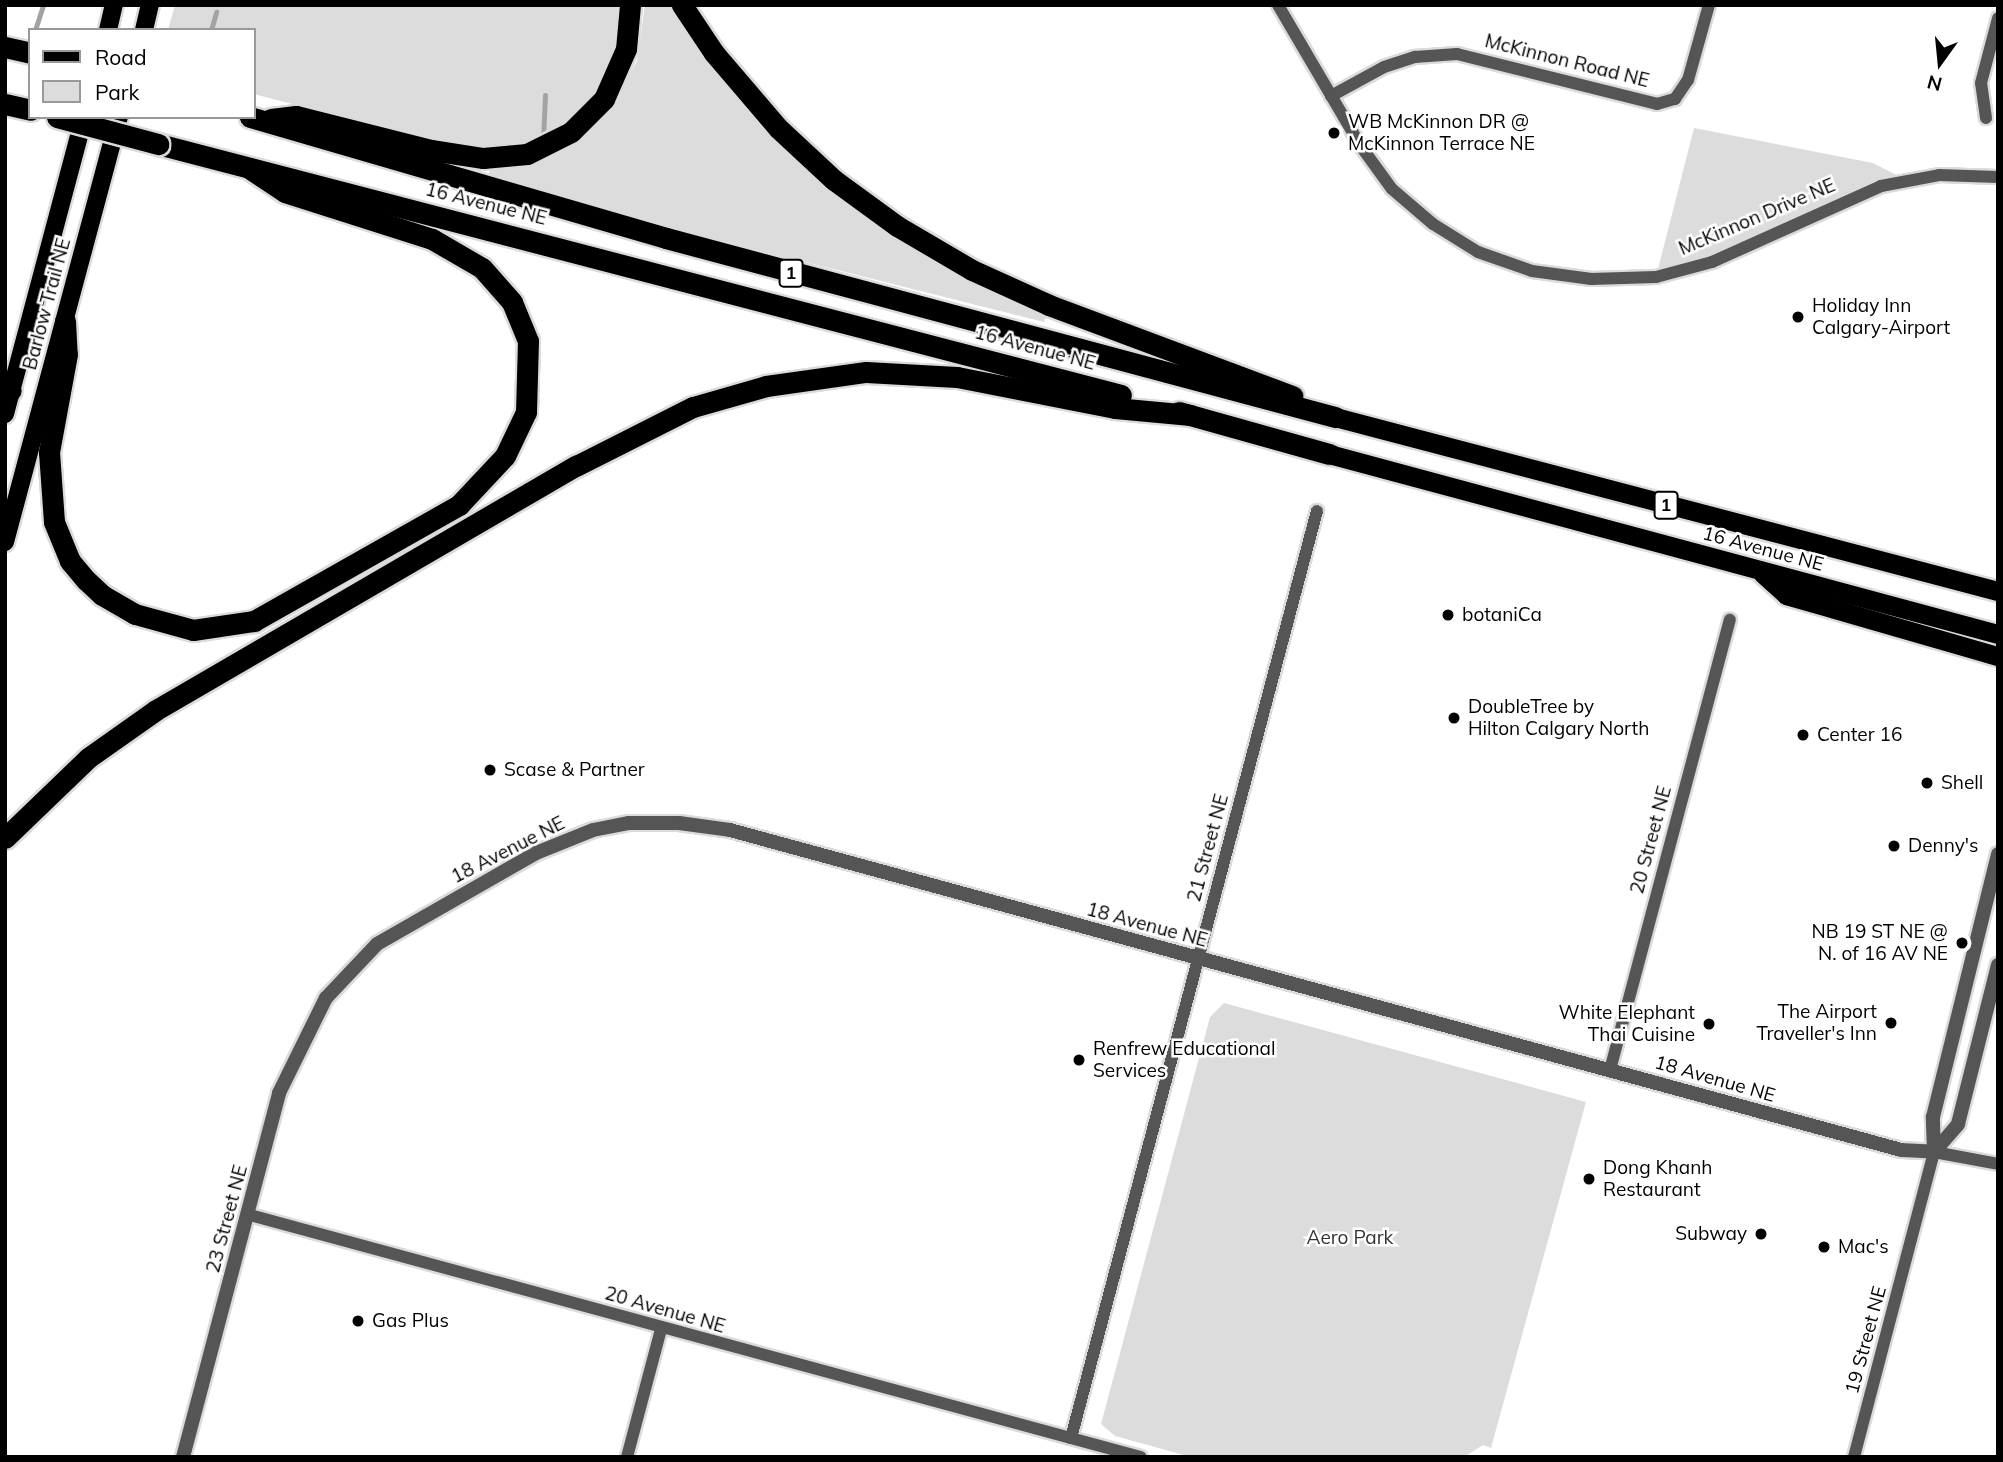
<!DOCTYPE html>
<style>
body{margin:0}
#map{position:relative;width:2003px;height:1462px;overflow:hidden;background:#fff;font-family:Mulish,sans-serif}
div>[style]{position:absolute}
.green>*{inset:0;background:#dcdcdc}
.stream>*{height:5px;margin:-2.5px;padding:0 2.5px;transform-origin:2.5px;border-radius:2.5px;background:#a3a3a3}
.roads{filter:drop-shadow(2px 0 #dbdbdb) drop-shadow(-2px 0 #dbdbdb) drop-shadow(0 2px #dbdbdb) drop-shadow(0 -2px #dbdbdb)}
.minor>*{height:12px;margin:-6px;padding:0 6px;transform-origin:6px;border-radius:6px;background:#555}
.tertiary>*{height:14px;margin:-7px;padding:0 7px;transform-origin:7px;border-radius:7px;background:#555}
.primary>*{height:18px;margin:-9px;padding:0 9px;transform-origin:9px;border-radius:9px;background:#000}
.trunk>*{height:19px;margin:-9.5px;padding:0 9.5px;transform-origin:9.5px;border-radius:9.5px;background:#000}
.motorway>*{height:21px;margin:-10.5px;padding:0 10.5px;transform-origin:10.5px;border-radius:10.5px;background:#000}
.bridges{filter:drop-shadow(2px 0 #dbdbdb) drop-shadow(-2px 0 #dbdbdb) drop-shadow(0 2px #dbdbdb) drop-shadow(0 -2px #dbdbdb)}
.motorway-bridge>*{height:21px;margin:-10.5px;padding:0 10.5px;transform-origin:10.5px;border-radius:10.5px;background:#000}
.dots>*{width:19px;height:19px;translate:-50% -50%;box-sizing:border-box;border:4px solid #fff;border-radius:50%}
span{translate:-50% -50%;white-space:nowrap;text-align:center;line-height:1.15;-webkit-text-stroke:5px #fff;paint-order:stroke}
.shield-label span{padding:2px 5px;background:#fff;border:2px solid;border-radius:5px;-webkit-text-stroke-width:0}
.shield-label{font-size:18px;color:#000;font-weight:700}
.street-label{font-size:19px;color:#000}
.poi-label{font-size:19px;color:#000}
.left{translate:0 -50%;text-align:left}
.right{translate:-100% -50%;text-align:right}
.park-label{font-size:19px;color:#333}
.frame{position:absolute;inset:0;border:7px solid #000;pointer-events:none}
.legend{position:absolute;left:28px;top:28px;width:228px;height:91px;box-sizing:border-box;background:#fff;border:2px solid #999;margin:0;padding:9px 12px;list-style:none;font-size:21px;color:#000}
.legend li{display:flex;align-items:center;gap:14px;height:35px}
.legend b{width:35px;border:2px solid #999}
.north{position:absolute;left:1905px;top:28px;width:70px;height:70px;-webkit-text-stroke:5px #fff;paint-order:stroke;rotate:195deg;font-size:19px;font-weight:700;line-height:28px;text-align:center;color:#000}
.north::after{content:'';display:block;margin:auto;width:24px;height:32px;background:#000;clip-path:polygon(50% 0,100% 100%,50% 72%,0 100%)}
</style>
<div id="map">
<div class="green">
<div style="clip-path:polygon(175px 5px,617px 5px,618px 35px,599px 87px,566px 125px,523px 147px,463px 149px,254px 94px,254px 30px,168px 30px)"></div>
<div style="clip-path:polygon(645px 5px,672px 5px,731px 90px,822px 183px,916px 251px,1046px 316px,1044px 322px,670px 228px,488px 174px,492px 168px,545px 160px,575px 144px,606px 116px,637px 61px)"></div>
<div style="clip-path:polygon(1694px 128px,1873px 163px,1906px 180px,1767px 237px,1656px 277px)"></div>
<div style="clip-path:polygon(1224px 1003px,1586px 1102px,1491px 1448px,1483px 1445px,1464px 1457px,1191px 1457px,1115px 1436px,1101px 1424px,1210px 1017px)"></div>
</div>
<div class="stream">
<div style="left:35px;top:30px;width:26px;rotate:-72deg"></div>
<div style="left:211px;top:30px;width:19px;rotate:-74deg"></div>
<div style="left:543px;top:139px;width:44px;rotate:-87.4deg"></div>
</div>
<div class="roads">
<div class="minor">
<div style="left:1278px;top:5px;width:162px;rotate:59.6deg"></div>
<div style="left:1360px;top:145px;width:54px;rotate:54deg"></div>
<div style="left:1392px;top:189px;width:54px;rotate:40.5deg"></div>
<div style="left:1433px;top:224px;width:53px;rotate:31.9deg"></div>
<div style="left:1478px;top:252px;width:57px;rotate:19.4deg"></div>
<div style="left:1532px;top:271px;width:60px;rotate:7.7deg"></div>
<div style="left:1591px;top:279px;width:65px;rotate:-1.8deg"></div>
<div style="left:1656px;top:277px;width:58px;rotate:-15deg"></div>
<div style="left:1712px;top:262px;width:185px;rotate:-24.2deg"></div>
<div style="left:1881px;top:186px;width:59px;rotate:-10.7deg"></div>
<div style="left:1939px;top:175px;width:59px;rotate:1.9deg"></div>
<div style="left:1331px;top:96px;width:60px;rotate:-28.7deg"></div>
<div style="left:1384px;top:67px;width:33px;rotate:-18deg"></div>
<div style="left:1415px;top:57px;width:42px;rotate:-4.1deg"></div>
<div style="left:1457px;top:54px;width:206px;rotate:14deg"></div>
<div style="left:1657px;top:104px;width:19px;rotate:-16deg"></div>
<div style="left:1675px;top:99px;width:23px;rotate:-56deg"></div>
<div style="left:1688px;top:80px;width:78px;rotate:-74.4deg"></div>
<div style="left:1986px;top:118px;width:35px;rotate:-98deg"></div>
<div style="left:1981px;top:83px;width:67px;rotate:-75.3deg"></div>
<div style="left:1610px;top:1070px;width:466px;rotate:-75.1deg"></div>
<div style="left:250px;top:1215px;width:923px;rotate:15.2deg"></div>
<div style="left:1071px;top:1438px;width:959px;rotate:-75.14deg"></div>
<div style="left:627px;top:1457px;width:132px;rotate:-75.1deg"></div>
<div style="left:1854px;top:1457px;width:315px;rotate:-75.3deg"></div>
<div style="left:1934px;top:1152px;width:65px;rotate:10.6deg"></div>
</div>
<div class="tertiary">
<div style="left:1934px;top:1152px;width:35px;rotate:-92deg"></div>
<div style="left:1933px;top:1117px;width:271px;rotate:-76.1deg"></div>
<div style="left:1934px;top:1152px;width:37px;rotate:-49deg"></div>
<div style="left:1958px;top:1124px;width:164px;rotate:-75.9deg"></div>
<div style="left:183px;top:1457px;width:376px;rotate:-75.2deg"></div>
<div style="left:279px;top:1093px;width:106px;rotate:-63.7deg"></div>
<div style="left:326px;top:998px;width:74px;rotate:-46.6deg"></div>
<div style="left:377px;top:944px;width:183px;rotate:-29.8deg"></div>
<div style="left:536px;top:853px;width:61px;rotate:-22deg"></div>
<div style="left:593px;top:830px;width:37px;rotate:-11deg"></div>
<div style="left:629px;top:823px;width:50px"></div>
<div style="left:679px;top:823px;width:51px;rotate:7.8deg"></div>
<div style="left:730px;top:830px;width:1214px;rotate:15.28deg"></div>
<div style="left:1901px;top:1150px;width:33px;rotate:3deg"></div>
</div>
<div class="primary">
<div style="left:108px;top:30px;width:26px;rotate:-77deg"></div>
<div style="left:144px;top:30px;width:26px;rotate:-77deg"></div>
<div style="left:5px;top:414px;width:307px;rotate:-75.1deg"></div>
<div style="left:5px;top:542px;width:440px;rotate:-75deg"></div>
</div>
<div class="trunk">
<div style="left:1335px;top:417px;width:685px;rotate:14.71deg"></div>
<div style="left:1329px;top:454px;width:693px;rotate:15.06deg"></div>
<div style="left:1763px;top:574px;width:31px;rotate:42deg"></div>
<div style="left:1786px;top:595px;width:221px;rotate:16.1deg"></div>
</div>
<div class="motorway">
<div style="left:682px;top:5px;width:58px;rotate:56.3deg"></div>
<div style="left:714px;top:53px;width:99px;rotate:49.5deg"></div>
<div style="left:778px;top:128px;width:76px;rotate:42.9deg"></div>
<div style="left:834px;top:180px;width:78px;rotate:36.1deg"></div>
<div style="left:897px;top:226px;width:87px;rotate:30.4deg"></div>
<div style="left:972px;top:270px;width:85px;rotate:24.4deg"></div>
<div style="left:1049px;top:305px;width:260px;rotate:20.5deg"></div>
<div style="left:5px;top:47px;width:26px;rotate:13deg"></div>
<div style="left:5px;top:104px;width:26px;rotate:13deg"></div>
<div style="left:250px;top:117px;width:433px;rotate:16.2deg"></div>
<div style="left:666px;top:238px;width:693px;rotate:14.98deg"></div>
<div style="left:271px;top:119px;width:25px;rotate:-7deg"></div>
<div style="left:296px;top:116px;width:139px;rotate:14.1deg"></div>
<div style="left:431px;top:150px;width:53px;rotate:8.7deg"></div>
<div style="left:483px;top:158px;width:44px;rotate:-5.2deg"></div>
<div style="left:527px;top:154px;width:49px;rotate:-26.6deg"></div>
<div style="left:571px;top:132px;width:47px;rotate:-45deg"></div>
<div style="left:604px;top:99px;width:55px;rotate:-66.3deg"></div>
<div style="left:626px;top:49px;width:44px;rotate:-84.8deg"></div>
<div style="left:158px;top:144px;width:995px;rotate:14.61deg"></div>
<div style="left:65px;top:321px;width:33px;rotate:87deg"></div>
<div style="left:67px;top:354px;width:100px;rotate:100.4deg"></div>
<div style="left:49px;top:452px;width:70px;rotate:85.9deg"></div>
<div style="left:54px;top:522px;width:42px;rotate:67.7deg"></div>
<div style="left:70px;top:561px;width:25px;rotate:50deg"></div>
<div style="left:86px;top:580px;width:22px;rotate:43deg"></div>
<div style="left:102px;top:595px;width:38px;rotate:30deg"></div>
<div style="left:135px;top:614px;width:60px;rotate:15.4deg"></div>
<div style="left:193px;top:630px;width:62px;rotate:-8.4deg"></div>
<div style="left:254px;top:621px;width:236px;rotate:-29.5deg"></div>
<div style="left:459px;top:505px;width:67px;rotate:-46.8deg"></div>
<div style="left:505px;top:456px;width:49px;rotate:-64.5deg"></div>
<div style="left:526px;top:412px;width:71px;rotate:-88.4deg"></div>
<div style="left:528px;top:341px;width:42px;rotate:-112.3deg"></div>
<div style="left:512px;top:302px;width:45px;rotate:-131.4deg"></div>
<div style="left:482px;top:268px;width:58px;rotate:-149.9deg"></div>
<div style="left:432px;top:239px;width:154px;rotate:-162.3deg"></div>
<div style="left:285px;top:192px;width:43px;rotate:-146.3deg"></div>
<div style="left:5px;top:396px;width:8px;rotate:-45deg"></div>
<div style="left:1179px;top:412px;width:156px;rotate:15.6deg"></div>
<div style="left:5px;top:838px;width:115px;rotate:-43.9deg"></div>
<div style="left:88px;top:758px;width:83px;rotate:-35.2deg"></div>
<div style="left:156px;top:710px;width:486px;rotate:-30.2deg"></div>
<div style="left:576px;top:466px;width:131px;rotate:-26.8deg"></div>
<div style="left:693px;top:407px;width:76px;rotate:-16deg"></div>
<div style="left:766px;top:386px;width:101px;rotate:-8deg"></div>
<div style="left:866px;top:372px;width:91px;rotate:3.1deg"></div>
<div style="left:957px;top:377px;width:161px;rotate:11.1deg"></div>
<div style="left:1115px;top:408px;width:76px;rotate:5.3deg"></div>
</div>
</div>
<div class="bridges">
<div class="motorway-bridge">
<div style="left:57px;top:117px;width:105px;rotate:15deg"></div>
</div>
</div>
<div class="dots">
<div style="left:1334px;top:133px;background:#000"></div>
<div style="left:1798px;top:317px;background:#000"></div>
<div style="left:1448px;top:615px;background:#000"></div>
<div style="left:1454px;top:718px;background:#000"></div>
<div style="left:1803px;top:735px;background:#000"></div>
<div style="left:490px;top:770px;background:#000"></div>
<div style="left:1927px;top:783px;background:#000"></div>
<div style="left:1894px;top:846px;background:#000"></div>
<div style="left:1962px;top:943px;background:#000"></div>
<div style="left:1891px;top:1023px;background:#000"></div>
<div style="left:1709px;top:1024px;background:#000"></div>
<div style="left:1079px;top:1060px;background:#000"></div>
<div style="left:1589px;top:1179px;background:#000"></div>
<div style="left:1761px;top:1234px;background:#000"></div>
<div style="left:1824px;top:1247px;background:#000"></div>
<div style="left:358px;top:1321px;background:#000"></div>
</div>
<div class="shield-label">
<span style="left:791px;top:273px">1</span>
<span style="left:1666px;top:505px">1</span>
</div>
<div class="street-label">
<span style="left:1567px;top:61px;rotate:14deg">McKinnon Road NE</span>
<span style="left:486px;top:204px;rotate:14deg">16 Avenue NE</span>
<span style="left:1757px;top:217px;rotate:-23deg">McKinnon Drive NE</span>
<span style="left:47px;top:304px;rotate:-75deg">Barlow Trail NE</span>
<span style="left:1035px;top:348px;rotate:15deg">16 Avenue NE</span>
<span style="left:1763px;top:549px;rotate:15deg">16 Avenue NE</span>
<span style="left:1651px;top:840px;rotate:-75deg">20 Street NE</span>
<span style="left:1208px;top:848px;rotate:-75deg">21 Street NE</span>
<span style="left:508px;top:850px;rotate:-27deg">18 Avenue NE</span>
<span style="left:1147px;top:925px;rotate:15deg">18 Avenue NE</span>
<span style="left:1715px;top:1079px;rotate:16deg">18 Avenue NE</span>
<span style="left:227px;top:1219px;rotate:-75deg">23 Street NE</span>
<span style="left:665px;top:1310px;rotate:16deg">20 Avenue NE</span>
<span style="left:1866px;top:1340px;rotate:-75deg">19 Street NE</span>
</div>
<div class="poi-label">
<span class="left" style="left:1348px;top:133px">WB McKinnon DR @<br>McKinnon Terrace NE</span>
<span class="left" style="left:1812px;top:317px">Holiday Inn<br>Calgary-Airport</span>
<span class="left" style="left:1462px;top:615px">botaniCa</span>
<span class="left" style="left:1468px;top:718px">DoubleTree by<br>Hilton Calgary North</span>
<span class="left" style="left:1817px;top:735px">Center 16</span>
<span class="left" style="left:504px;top:770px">Scase &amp; Partner</span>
<span class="left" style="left:1941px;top:783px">Shell</span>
<span class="left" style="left:1908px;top:846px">Denny's</span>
<span class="right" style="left:1948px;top:943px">NB 19 ST NE @<br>N. of 16 AV NE</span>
<span class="right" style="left:1877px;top:1023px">The Airport<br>Traveller's Inn</span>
<span class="right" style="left:1695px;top:1024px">White Elephant<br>Thai Cuisine</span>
<span class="left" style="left:1093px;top:1060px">Renfrew Educational<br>Services</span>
<span class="left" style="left:1603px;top:1179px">Dong Khanh<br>Restaurant</span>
<span class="right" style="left:1747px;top:1234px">Subway</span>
<span class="left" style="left:1838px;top:1247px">Mac's</span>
<span class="left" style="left:372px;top:1321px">Gas Plus</span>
</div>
<div class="park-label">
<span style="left:1350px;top:1238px">Aero Park</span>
</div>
<div class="frame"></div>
<ul class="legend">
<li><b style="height:9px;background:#000"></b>Road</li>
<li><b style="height:19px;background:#dcdcdc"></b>Park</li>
</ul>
<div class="north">N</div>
</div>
